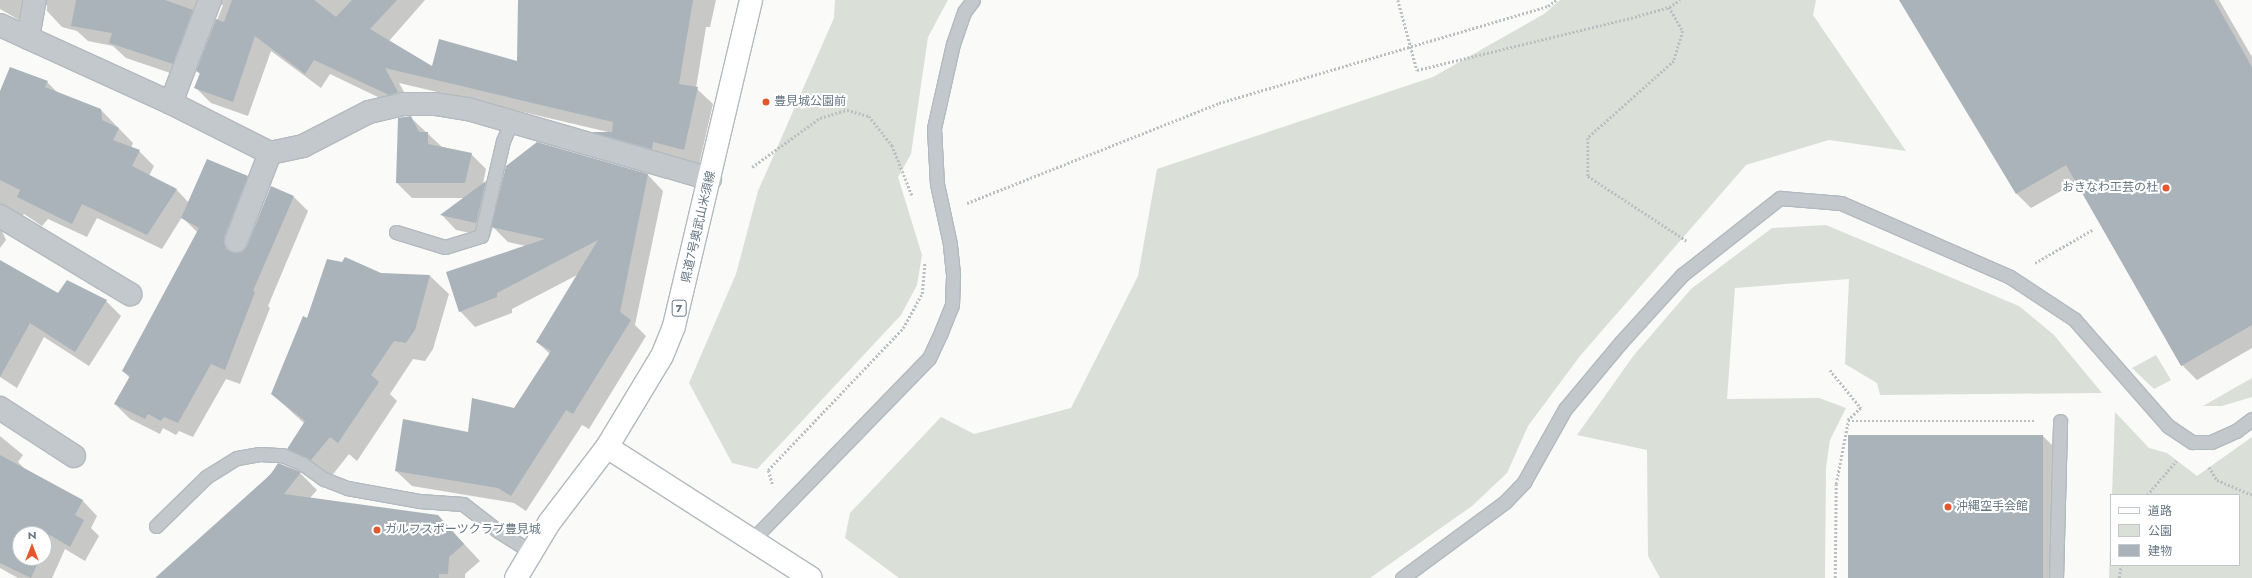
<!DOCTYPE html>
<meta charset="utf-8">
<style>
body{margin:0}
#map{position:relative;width:2252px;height:578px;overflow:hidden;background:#fafaf8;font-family:Jost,"Noto Sans JP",sans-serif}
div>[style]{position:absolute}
.green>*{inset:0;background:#dadfd7}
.shadow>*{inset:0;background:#0003}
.building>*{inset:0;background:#aab3b9;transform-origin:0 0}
.path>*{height:2.5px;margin-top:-1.25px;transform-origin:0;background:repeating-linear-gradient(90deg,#bbbfc2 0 2px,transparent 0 4px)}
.roads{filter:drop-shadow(1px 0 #b3babf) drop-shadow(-1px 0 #b3babf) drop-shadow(0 1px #b3babf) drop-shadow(0 -1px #b3babf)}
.lane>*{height:13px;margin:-6.5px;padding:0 6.5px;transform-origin:6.5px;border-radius:6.5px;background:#c3c8cc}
.street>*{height:22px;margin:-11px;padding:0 11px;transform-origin:11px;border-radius:11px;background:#c3c8cc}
.secondary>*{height:22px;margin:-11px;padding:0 11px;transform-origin:11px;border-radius:11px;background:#fff}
.primary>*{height:22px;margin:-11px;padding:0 11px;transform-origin:11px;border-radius:11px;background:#fff}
.dots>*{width:11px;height:11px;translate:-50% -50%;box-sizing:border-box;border:2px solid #fff;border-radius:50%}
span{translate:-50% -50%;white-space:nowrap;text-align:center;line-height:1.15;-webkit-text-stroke:4px #fff;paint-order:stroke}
.shield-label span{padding:1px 3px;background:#fff;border:1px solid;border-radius:3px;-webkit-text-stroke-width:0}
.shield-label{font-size:11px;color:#657683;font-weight:700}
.poi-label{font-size:12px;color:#657683}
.left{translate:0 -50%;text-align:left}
.right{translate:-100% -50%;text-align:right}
.street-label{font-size:12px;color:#657683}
.legend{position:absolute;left:2110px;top:494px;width:130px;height:72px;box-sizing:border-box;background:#fff;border:1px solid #c1c8cd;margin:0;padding:5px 7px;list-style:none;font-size:12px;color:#657683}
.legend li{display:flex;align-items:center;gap:8px;height:20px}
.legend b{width:20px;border:1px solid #c1c8cd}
.north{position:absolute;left:12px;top:526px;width:40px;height:40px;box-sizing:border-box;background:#fff;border:1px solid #c1c8cd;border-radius:50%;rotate:0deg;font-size:11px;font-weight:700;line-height:16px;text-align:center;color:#657683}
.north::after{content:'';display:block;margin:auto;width:14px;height:18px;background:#e4572e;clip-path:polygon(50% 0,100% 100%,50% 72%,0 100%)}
</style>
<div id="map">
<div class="green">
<div style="clip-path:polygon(835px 0,948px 0,928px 37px,911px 154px,898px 177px,922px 255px,917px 285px,901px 315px,757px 469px,732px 463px,689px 383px,736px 274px,758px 191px,834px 18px)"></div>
<div style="clip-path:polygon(1560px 0,1816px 0,1813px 15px,1906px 151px,1829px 140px,1746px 165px,1580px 356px,1528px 426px,1507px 473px,1472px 506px,1370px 578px,899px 578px,845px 538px,850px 513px,941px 417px,974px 434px,1071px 408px,1138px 276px,1157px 169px,1433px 77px,1544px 14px)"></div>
<div style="clip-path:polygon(1826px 225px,2019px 306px,2054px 335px,2102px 393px,1880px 395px,1877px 383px,1845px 364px,1849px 279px,1735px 288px,1727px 399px,1819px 398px,1846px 408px,1830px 440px,1826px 467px,1825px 578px,1660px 578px,1648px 556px,1647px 450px,1577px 435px,1634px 355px,1691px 289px,1772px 228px)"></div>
<div style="clip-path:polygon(2156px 355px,2171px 380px,2154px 389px,2132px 368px)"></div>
<div style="clip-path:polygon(2252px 378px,2252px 397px,2222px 406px,2203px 406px)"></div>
<div style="clip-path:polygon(2115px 412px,2149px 448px,2167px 453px,2197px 476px,2252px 437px,2252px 578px,2109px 578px,2111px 518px,2111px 565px,2239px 565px,2239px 495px,2112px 495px)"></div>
</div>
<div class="shadow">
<div style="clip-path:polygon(0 0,425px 0,389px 41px,433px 67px,518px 63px,519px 0,716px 0,710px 27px,706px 27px,696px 88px,713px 104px,699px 165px,608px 147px,594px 133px,608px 132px,399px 83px,413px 108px,405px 110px,330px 74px,321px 88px,271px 51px,248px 116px,211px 103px,196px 88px,200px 74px,197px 71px,223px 5px,218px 5px,188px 79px,126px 58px,113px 46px,88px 41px,77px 31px,62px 27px,47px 11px,47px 5px,41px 7px,26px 24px,0 9px)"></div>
<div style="clip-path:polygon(1900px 0,2219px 0,2252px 57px,2252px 348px,2197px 380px,2182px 365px,2077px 182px,2031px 208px,2016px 193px)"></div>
<div style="clip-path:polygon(47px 82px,59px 94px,101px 110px,133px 143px,131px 148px,139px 151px,154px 166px,149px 176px,176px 189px,189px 203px,247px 177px,262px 192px,238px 255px,294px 197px,308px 211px,268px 306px,270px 308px,240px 384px,226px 379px,193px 437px,179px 431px,176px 435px,163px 428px,160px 434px,130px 419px,115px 404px,130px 378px,123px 371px,198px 233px,182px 217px,162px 249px,97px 218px,87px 237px,48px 219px,42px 226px,24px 214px,20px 219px,4px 224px,2px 231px,6px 240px,0 248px,0 93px)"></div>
<div style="clip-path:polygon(411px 118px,442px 147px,471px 154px,486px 169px,483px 184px,486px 182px,500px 196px,648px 175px,663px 191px,635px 325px,646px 336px,589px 429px,582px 425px,526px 511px,514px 503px,412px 486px,396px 471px,514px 409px,550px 354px,537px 342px,579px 274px,512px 309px,512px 313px,475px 327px,460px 311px,526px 246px,508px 242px,493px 227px,490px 237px,456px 230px,442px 215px,465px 198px,412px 198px,397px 183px)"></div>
<div style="clip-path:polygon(0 261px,59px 294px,106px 301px,121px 316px,89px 366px,44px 337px,17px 388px,0 377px)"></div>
<div style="clip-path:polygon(381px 274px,430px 276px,449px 294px,433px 349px,425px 361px,413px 359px,390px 394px,397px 401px,357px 461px,349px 454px,330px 478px,307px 467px,289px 448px,305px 424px,272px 394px,307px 320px)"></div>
<div style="clip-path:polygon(evenodd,0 436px,23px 455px,18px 462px,27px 471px,83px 501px,97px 516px,91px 528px,99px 536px,85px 561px,65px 549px,52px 578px,18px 578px,0 568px,0 436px,20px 534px,44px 534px,44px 558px,20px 558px,20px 534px)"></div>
<div style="clip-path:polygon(2043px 436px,2058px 451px,2060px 578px,1855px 578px)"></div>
<div style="clip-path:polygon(279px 464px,300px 473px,317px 490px,310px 498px,438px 516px,480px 561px,465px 574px,465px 578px,180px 578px)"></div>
</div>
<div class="building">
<div style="clip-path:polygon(76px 0,165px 0,193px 10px,173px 64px,109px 43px,112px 33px,71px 26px)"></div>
<div style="clip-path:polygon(232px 0,314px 0,336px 17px,352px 0,397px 0,370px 29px,432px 66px,439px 39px,517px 61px,518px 0,693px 0,679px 84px,698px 87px,684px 150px,653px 142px,652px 149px,591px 132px,612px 132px,613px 122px,385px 68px,398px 92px,389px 95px,314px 60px,305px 74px,255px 36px,233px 102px,194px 88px,200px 73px,196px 71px,216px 19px,224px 22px)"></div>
<div style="clip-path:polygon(1899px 0,2214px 0,2252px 67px,2252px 325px,2181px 366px,2066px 165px,2016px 194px)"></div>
<div style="clip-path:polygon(10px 67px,48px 81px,45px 87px,101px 109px,102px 120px,119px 128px,113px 140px,140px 150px,132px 166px,177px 189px,147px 235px,82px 204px,72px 224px,17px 197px,20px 190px,0 180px,0 91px)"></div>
<div style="clip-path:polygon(411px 116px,419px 132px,428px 132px,428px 144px,472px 153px,465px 183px,396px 183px,398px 118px)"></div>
<div style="clip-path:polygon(537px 142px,648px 174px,620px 312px,631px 320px,573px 414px,566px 410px,511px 496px,498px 488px,395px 471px,403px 419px,468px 432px,472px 398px,514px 408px,551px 351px,536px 342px,598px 240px,497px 293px,497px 297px,459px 312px,446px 272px,545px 239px,491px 227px,506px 166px)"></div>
<div style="clip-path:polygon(207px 159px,248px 176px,224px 237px,226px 249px,231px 252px,238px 253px,247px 246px,271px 186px,294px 196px,253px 291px,255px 292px,225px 370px,211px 364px,178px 423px,164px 417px,161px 421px,148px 414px,145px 419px,114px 404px,130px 376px,122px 371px,199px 228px,181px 218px)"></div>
<div style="clip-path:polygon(486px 181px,476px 223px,440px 215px)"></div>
<div style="clip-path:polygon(345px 257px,381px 273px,430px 275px,415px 330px,406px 343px,394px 341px,371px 375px,379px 382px,338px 443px,330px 437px,311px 460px,287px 449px,305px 421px,271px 394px,303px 316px,307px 318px,327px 259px,342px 262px)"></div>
<div style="clip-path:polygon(0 260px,58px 293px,67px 280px,107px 300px,75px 352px,30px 323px,0 377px)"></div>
<div style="left:1848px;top:435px;width:195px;height:143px"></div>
<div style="clip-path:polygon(0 455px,83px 500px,75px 515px,84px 520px,70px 547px,50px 535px,44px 548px,44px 534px,20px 534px,20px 558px,40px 558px,31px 578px,0 563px)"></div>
<div style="clip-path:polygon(278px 463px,301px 472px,284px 494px,438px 515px,464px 544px,449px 557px,448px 574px,439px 574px,439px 578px,155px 578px,271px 474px)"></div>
</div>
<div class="path">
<div style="left:1398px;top:0;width:73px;rotate:74.8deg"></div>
<div style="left:1417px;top:70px;width:216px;rotate:-13.7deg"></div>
<div style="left:1627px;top:19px;width:44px;rotate:-15.9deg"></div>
<div style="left:1669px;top:7px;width:13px;rotate:-32deg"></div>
<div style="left:1669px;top:7px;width:28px;rotate:60deg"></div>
<div style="left:1683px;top:31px;width:31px;rotate:107deg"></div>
<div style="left:1674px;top:61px;width:115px;rotate:138.2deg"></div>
<div style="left:1588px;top:138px;width:38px;rotate:90deg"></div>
<div style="left:1588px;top:176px;width:118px;rotate:33.3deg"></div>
<div style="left:752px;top:167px;width:84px;rotate:-35.8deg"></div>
<div style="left:820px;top:118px;width:28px;rotate:-17deg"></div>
<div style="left:847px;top:110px;width:23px;rotate:15deg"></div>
<div style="left:869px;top:116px;width:37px;rotate:52deg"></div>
<div style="left:892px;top:145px;width:54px;rotate:68.2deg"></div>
<div style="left:967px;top:203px;width:271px;rotate:-21.6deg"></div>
<div style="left:1219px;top:103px;width:343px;rotate:-16.4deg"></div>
<div style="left:1548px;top:6px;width:10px;rotate:-37deg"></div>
<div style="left:2035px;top:263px;width:66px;rotate:-30.1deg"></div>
<div style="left:1830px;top:370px;width:49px;rotate:50.8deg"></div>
<div style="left:1861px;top:408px;width:18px;rotate:137deg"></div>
<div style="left:2209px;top:467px;width:15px;rotate:58deg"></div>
<div style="left:2217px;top:480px;width:38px;rotate:23deg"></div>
<div style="left:772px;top:484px;width:15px;rotate:-106deg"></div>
<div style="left:768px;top:470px;width:196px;rotate:-46.4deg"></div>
<div style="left:903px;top:328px;width:39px;rotate:-61deg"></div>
<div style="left:922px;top:294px;width:32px;rotate:-85deg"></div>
<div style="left:2147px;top:495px;width:45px;rotate:-49.5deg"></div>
<div style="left:1835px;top:578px;width:94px;rotate:-89.4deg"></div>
<div style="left:1836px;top:484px;width:64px;rotate:-79.2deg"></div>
<div style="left:1848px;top:421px;width:188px"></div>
<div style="left:2119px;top:578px;width:13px;rotate:-81deg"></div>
</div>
<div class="roads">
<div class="lane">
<div style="left:396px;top:232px;width:51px;rotate:17deg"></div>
<div style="left:445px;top:247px;width:38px;rotate:-17deg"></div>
<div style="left:481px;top:236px;width:98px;rotate:-77deg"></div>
<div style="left:503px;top:141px;width:21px;rotate:-67deg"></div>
<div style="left:156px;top:526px;width:70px;rotate:-44.4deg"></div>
<div style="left:206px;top:477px;width:36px;rotate:-32deg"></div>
<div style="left:237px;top:458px;width:23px;rotate:-10deg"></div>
<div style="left:260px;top:454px;width:22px;rotate:3deg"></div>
<div style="left:282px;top:455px;width:23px;rotate:23deg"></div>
<div style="left:303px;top:464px;width:26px;rotate:36deg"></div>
<div style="left:324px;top:479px;width:25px;rotate:21deg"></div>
<div style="left:347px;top:488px;width:73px;rotate:10.2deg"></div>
<div style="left:419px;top:501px;width:44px;rotate:3.9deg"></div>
<div style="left:463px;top:504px;width:44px;rotate:37.6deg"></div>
<div style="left:498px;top:531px;width:40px;rotate:32deg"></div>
<div style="left:752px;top:540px;width:254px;rotate:-45.8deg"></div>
<div style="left:929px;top:358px;width:29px;rotate:-65deg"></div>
<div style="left:941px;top:332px;width:29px;rotate:-68deg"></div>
<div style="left:952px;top:305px;width:31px;rotate:-88deg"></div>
<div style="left:953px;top:274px;width:30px;rotate:-96deg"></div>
<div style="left:950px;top:244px;width:61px;rotate:-102.2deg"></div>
<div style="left:937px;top:184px;width:56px;rotate:-93.1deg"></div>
<div style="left:934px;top:128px;width:86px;rotate:-77.3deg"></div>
<div style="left:953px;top:44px;width:34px;rotate:-71deg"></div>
<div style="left:964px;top:12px;width:15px;rotate:-53deg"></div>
<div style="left:1402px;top:578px;width:128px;rotate:-36.4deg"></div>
<div style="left:1505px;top:502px;width:28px;rotate:-46deg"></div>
<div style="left:1524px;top:482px;width:84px;rotate:-60.7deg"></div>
<div style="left:1565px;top:409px;width:87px;rotate:-50.1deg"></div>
<div style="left:1621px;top:342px;width:91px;rotate:-47.7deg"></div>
<div style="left:1682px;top:275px;width:125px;rotate:-38.2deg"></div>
<div style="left:1780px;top:198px;width:61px;rotate:4.7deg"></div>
<div style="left:1841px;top:203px;width:184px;rotate:23.6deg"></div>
<div style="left:2010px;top:277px;width:77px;rotate:33.3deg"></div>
<div style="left:2074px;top:319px;width:142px;rotate:48.7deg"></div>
<div style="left:2168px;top:426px;width:29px;rotate:34deg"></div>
<div style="left:2192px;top:442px;width:19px"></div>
<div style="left:2211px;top:442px;width:27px;rotate:-24deg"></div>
<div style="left:2236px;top:431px;width:20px;rotate:-37deg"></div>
<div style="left:2056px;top:578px;width:157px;rotate:-88.5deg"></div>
</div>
<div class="street">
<div style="left:0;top:25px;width:188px;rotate:24.5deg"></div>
<div style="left:171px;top:103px;width:111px;rotate:26.8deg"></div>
<div style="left:270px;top:153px;width:34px;rotate:-12deg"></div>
<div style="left:303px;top:146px;width:74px;rotate:-27.3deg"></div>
<div style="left:369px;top:112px;width:35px;rotate:-13deg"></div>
<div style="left:403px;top:104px;width:32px"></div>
<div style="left:435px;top:104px;width:33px;rotate:9deg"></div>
<div style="left:468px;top:109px;width:252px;rotate:16.1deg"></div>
<div style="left:28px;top:38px;width:39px;rotate:-80deg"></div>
<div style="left:171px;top:103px;width:110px;rotate:-69.3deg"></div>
<div style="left:0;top:216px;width:152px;rotate:31deg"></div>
<div style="left:236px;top:241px;width:94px;rotate:-68.9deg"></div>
<div style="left:0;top:408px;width:88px;rotate:33deg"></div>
</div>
<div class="secondary">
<div style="left:607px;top:447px;width:242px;rotate:32.7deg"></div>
</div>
<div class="primary">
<div style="left:516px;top:578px;width:64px;rotate:-59deg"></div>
<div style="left:549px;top:523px;width:96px;rotate:-52.7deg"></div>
<div style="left:607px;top:447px;width:106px;rotate:-58.9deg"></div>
<div style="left:662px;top:356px;width:32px;rotate:-68deg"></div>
<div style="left:674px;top:326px;width:335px;rotate:-76.7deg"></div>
</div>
</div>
<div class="dots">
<div style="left:766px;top:102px;background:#e4572e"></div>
<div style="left:2166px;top:188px;background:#e4572e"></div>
<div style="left:1948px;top:507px;background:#e4572e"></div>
<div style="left:377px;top:530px;background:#e4572e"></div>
</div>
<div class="shield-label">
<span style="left:679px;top:308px">7</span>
</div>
<div class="poi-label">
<span class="left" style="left:774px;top:102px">豊見城公園前</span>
<span class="right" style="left:2158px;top:188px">おきなわ工芸の杜</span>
<span class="left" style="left:1956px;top:507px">沖縄空手会館</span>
<span class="left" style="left:385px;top:530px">ガルフスポーツクラブ豊見城</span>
</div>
<div class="street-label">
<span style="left:699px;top:227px;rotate:-77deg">県道7号奥武山米須線</span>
</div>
<ul class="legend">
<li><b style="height:5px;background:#fff"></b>道路</li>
<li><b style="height:11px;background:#dadfd7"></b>公園</li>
<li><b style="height:11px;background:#aab3b9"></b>建物</li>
</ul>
<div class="north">N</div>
</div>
